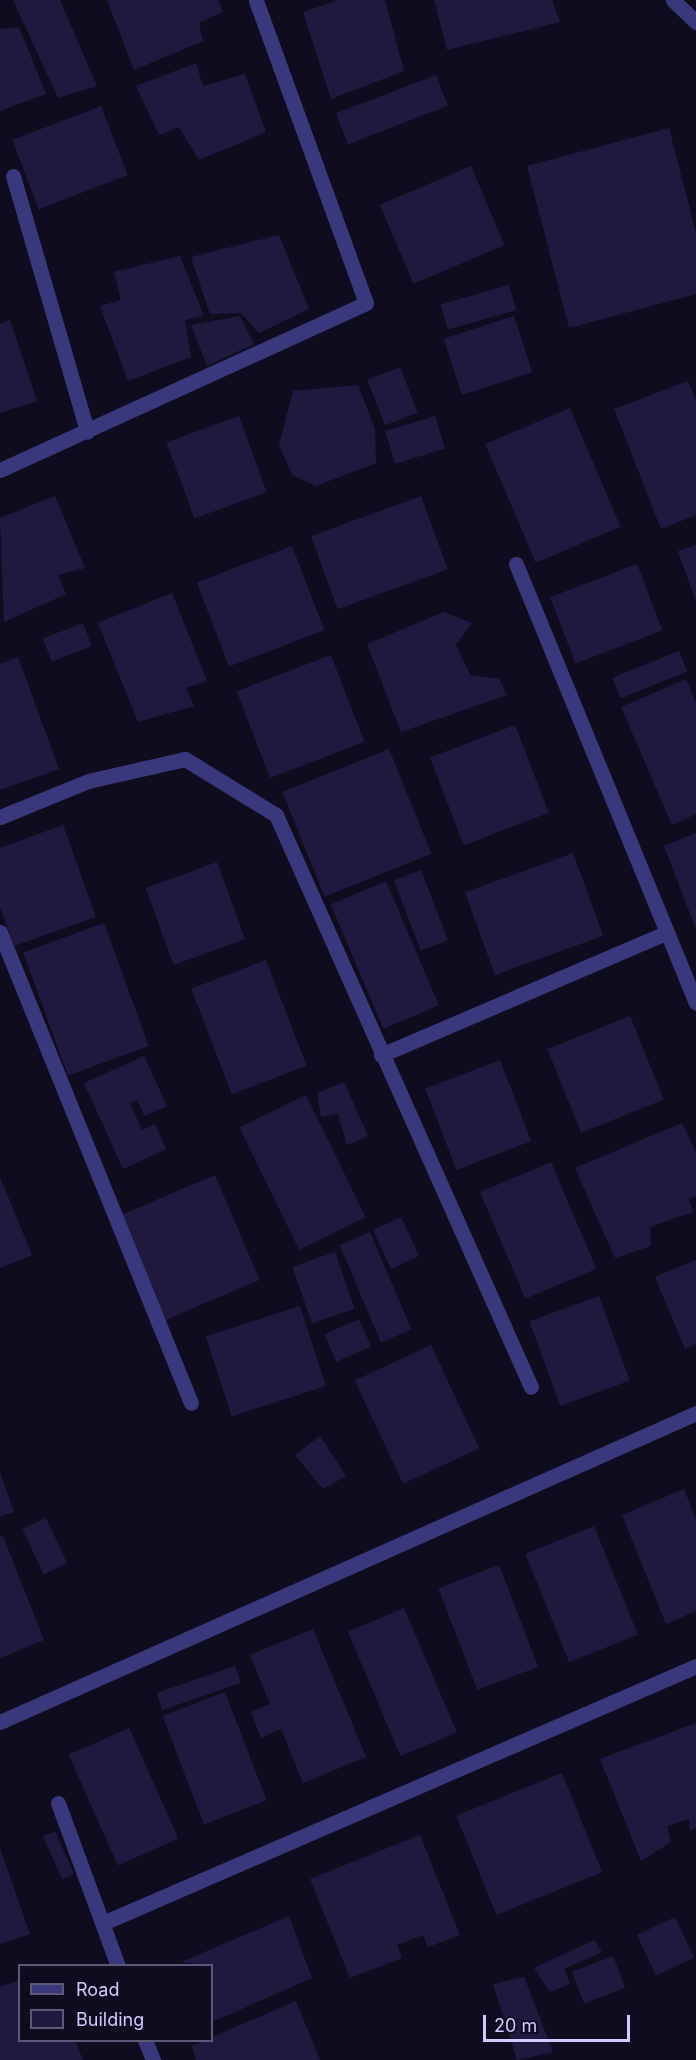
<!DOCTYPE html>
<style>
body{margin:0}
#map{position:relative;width:696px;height:2060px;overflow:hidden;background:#100c1f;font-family:Inter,sans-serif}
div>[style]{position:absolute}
.building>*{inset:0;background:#20193f;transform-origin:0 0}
.minor>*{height:15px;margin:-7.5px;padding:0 7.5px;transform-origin:7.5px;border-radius:7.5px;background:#3a387d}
span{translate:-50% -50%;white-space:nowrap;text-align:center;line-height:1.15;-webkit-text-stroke:4.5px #100c1f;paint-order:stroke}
.legend{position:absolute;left:18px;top:1964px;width:195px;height:78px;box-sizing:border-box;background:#100c1f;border:2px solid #5d5878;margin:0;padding:8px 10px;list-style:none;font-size:18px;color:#d1cbfe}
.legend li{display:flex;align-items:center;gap:12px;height:30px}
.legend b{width:30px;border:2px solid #5d5878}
.scale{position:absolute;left:483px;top:2015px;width:147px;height:27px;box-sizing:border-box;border:3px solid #d1cbfe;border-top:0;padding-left:8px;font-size:18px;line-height:21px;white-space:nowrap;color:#d1cbfe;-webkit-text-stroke:4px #100c1f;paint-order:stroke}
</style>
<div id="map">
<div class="building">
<div style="clip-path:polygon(13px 0,60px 0,97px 86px,58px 98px)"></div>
<div style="clip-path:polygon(107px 0,218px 0,223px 12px,199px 23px,203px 41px,134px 70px)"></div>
<div style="clip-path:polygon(338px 0,385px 0,404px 71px,331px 99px,303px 12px)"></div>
<div style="clip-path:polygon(434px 0,552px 0,560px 22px,447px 50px)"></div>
<div style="clip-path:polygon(19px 27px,46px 94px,0 111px,0 29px)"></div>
<div style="clip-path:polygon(196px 63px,203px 86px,245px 74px,266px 132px,199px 160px,179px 127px,159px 135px,136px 86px)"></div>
<div style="left:436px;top:75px;width:33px;height:107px;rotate:69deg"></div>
<div style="left:101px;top:106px;width:74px;height:95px;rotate:69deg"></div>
<div style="clip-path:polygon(669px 128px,696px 233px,696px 294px,569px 328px,527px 166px)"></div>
<div style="left:471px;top:166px;width:86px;height:99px;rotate:67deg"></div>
<div style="clip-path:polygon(279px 235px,309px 309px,259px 333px,241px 313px,210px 314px,191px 257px)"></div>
<div style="clip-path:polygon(180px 256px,204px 316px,185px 320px,191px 357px,128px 381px,100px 306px,121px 300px,114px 272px)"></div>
<div style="left:509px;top:285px;width:26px;height:71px;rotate:74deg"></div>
<div style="clip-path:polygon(240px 316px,254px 344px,207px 366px,191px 325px)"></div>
<div style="left:514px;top:316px;width:59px;height:74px;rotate:72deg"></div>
<div style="clip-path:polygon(10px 320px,37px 401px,0 413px,0 324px)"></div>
<div style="left:400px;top:367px;width:49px;height:35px;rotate:69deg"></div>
<div style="clip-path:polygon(688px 381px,696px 400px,696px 515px,661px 529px,614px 409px)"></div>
<div style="clip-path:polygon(358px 385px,375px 429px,376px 463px,316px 486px,292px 475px,279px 445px,293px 391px)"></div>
<div style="left:570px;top:408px;width:129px;height:92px;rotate:67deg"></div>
<div style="left:239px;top:416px;width:81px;height:77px;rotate:70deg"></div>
<div style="left:435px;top:416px;width:34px;height:52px;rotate:73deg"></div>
<div style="clip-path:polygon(55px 496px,85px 568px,58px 575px,66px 594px,4px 622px,0 518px)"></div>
<div style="left:421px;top:496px;width:78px;height:117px;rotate:70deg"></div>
<div style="clip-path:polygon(696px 545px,696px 602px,678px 551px)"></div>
<div style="left:292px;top:546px;width:90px;height:102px;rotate:69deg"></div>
<div style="left:637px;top:564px;width:71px;height:93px;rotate:69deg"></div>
<div style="clip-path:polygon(172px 593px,207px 681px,186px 688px,194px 706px,138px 722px,98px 623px)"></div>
<div style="clip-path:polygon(444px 612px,472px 623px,456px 645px,470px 675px,499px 679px,507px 695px,401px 732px,367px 644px)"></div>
<div style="left:83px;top:623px;width:25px;height:43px;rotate:69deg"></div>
<div style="left:679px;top:651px;width:22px;height:72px;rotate:68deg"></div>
<div style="left:331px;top:655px;width:93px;height:101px;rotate:69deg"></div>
<div style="clip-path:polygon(18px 657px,59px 769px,0 790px,0 664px)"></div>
<div style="clip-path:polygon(686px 679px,696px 703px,696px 814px,672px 825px,621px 707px)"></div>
<div style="left:515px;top:725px;width:94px;height:91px;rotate:69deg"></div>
<div style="left:389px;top:749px;width:113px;height:115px;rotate:68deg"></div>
<div style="clip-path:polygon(63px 825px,96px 917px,14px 946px,0 907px,0 848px)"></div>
<div style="clip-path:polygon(696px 833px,696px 929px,664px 846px)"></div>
<div style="left:573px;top:853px;width:88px;height:115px;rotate:70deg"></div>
<div style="left:217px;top:862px;width:82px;height:76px;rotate:70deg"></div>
<div style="left:421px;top:870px;width:75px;height:29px;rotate:69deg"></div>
<div style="left:386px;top:881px;width:135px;height:60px;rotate:67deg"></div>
<div style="left:104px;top:923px;width:131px;height:86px;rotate:70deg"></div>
<div style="left:266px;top:960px;width:113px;height:80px;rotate:69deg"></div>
<div style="left:630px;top:1016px;width:90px;height:89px;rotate:68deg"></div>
<div style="clip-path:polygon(144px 1056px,167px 1106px,145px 1116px,137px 1100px,130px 1103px,142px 1130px,155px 1124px,166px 1149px,123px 1169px,84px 1083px)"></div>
<div style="left:500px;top:1060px;width:87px;height:80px;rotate:69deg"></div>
<div style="clip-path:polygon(344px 1082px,368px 1136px,347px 1145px,338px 1114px,321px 1117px,317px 1093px)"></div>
<div style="left:306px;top:1095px;width:136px;height:74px;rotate:64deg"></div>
<div style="clip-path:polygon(682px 1123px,696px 1152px,696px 1196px,689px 1199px,693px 1212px,650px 1227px,651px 1246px,615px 1258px,575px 1168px)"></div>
<div style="left:551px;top:1162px;width:116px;height:77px;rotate:67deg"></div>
<div style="left:215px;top:1175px;width:114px;height:104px;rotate:67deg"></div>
<div style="clip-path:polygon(0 1177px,32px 1255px,0 1268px)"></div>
<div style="left:401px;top:1217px;width:43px;height:31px;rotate:65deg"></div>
<div style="left:370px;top:1232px;width:106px;height:33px;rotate:67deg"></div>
<div style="left:335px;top:1252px;width:60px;height:45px;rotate:71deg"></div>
<div style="clip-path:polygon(696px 1260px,696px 1344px,685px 1349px,655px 1277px)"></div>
<div style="left:599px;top:1296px;width:90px;height:74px;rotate:70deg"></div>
<div style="left:300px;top:1306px;width:84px;height:99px;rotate:72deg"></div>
<div style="left:359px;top:1319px;width:30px;height:38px;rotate:66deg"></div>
<div style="left:431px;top:1345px;width:114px;height:84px;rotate:65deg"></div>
<div style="clip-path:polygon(320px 1436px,346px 1476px,323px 1489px,295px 1455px)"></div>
<div style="clip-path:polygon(0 1472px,14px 1512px,0 1516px)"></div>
<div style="clip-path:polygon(684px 1489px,696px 1520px,696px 1611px,666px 1624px,622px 1515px)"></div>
<div style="left:46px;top:1518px;width:50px;height:26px;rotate:65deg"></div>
<div style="left:594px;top:1526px;width:117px;height:74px;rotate:68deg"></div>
<div style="clip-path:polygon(3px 1536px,44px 1640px,0 1658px,0 1537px)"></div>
<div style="left:499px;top:1565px;width:109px;height:65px;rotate:69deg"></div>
<div style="left:404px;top:1608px;width:135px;height:61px;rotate:67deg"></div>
<div style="clip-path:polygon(313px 1629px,366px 1757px,303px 1783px,281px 1729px,261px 1738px,251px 1712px,270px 1704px,250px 1655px)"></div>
<div style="left:235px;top:1666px;width:18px;height:83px;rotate:71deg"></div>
<div style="left:225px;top:1692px;width:116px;height:67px;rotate:69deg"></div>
<div style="clip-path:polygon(696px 1723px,696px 1828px,690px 1830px,689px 1819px,667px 1826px,671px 1842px,641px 1861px,600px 1759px)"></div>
<div style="left:129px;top:1728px;width:121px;height:66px;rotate:66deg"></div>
<div style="left:562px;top:1773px;width:107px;height:114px;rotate:68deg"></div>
<div style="left:55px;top:1831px;width:47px;height:13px;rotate:66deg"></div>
<div style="clip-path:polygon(420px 1835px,460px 1935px,428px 1947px,423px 1935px,397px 1945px,402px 1958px,350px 1978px,310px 1879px)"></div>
<div style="clip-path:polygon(0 1848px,30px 1934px,0 1944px)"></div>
<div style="clip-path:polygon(289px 1916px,312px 1978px,212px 2022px,212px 1966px,181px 1962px)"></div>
<div style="left:675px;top:1917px;width:45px;height:42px;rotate:65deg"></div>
<div style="clip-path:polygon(594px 1940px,602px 1952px,564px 1969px,570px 1984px,550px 1992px,534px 1968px)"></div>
<div style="left:613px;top:1956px;width:34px;height:44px;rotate:69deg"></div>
<div style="clip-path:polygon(524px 1977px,553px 2052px,517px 2060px,493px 1984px)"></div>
<div style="clip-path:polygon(20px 1980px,20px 2040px,75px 2040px,83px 2060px,0 2060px,0 1987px)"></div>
<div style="clip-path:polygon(296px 2001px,320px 2060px,196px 2060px,192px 2046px)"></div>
</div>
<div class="minor">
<div style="left:673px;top:0;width:32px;rotate:44deg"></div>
<div style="left:13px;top:176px;width:266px;rotate:73.8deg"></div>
<div style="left:0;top:470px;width:402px;rotate:-24.5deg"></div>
<div style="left:366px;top:303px;width:322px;rotate:-110deg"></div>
<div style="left:516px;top:564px;width:474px;rotate:67.7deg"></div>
<div style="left:0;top:817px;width:95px;rotate:-22.2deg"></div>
<div style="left:88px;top:781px;width:99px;rotate:-12.8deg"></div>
<div style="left:185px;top:759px;width:107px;rotate:31.6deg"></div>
<div style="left:276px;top:815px;width:626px;rotate:65.97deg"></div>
<div style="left:0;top:932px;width:508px;rotate:67.93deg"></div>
<div style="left:381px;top:1055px;width:310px;rotate:-23.2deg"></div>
<div style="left:0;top:1722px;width:762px;rotate:-23.94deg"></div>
<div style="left:58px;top:1803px;width:174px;rotate:69.8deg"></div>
<div style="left:103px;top:1923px;width:646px;rotate:-23.43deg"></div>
<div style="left:145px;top:2040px;width:22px;rotate:68deg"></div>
</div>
<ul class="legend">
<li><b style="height:8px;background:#3a387d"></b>Road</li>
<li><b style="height:16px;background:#20193f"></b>Building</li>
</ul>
<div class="scale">20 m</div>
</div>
